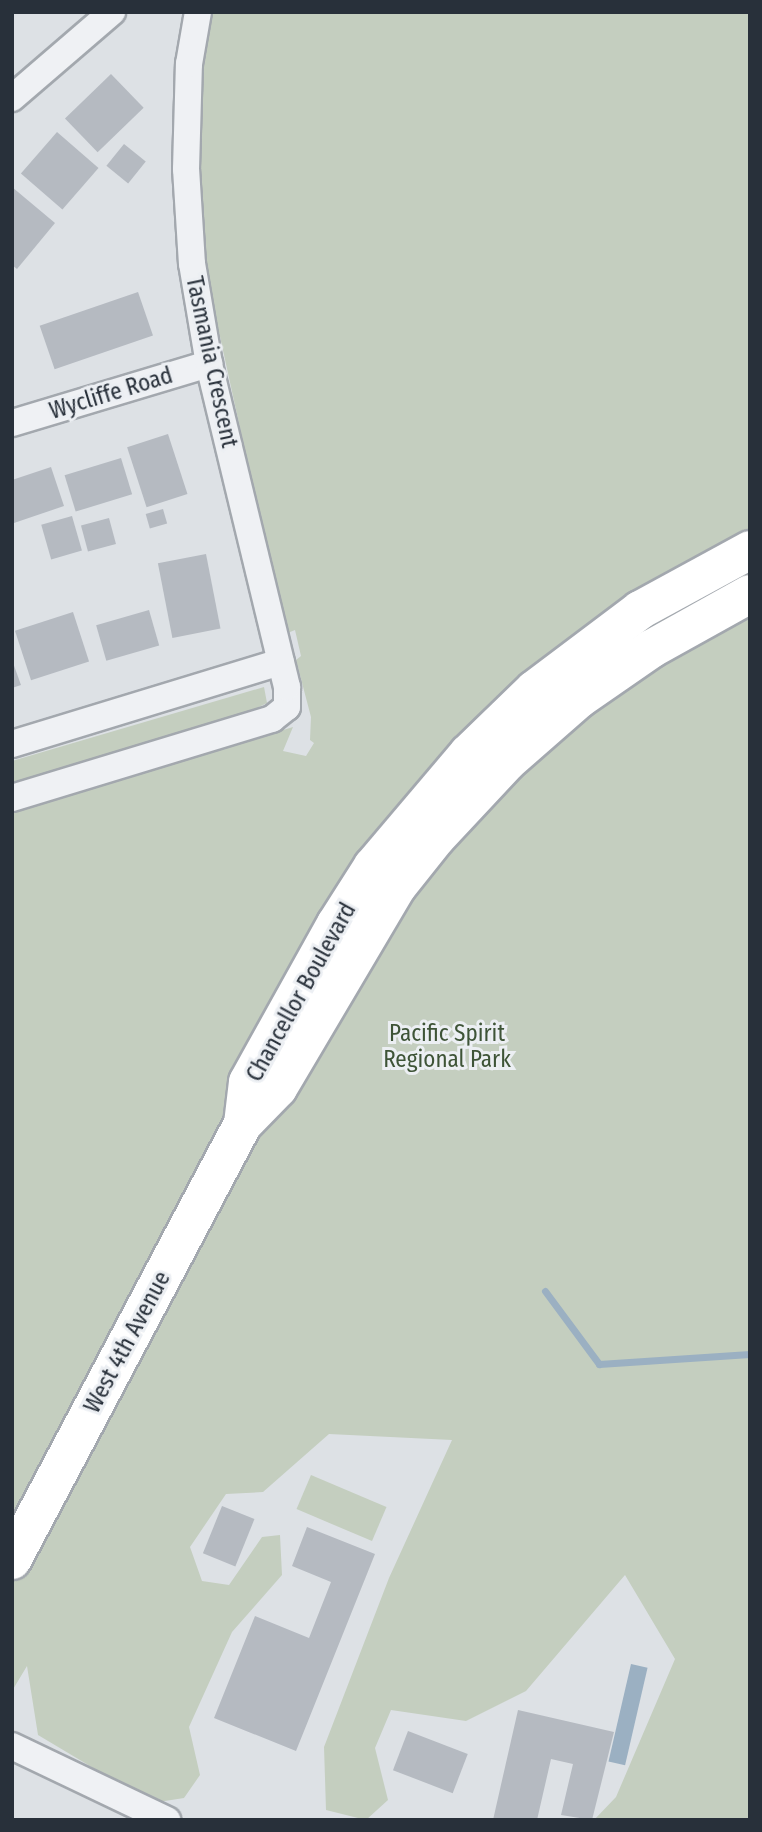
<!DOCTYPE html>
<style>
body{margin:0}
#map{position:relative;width:762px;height:1832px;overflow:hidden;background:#dde1e5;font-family:"Fira Sans Condensed",sans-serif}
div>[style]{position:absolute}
.green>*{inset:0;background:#c4cebf;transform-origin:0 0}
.water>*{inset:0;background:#9bb0c2;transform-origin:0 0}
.stream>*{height:7px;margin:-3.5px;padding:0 3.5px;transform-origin:3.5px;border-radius:3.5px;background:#9bb0c2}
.building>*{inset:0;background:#b5bac1;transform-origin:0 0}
.roads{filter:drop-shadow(2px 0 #a3a8ae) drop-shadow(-2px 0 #a3a8ae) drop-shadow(0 2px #a3a8ae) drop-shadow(0 -2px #a3a8ae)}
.minor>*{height:26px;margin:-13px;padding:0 13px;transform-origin:13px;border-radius:13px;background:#eff1f4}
.secondary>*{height:38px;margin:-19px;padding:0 19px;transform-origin:19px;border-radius:19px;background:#fff}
span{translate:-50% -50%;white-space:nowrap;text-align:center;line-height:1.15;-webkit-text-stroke:6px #eceff3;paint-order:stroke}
.street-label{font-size:23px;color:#28303a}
.park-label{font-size:23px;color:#3e5437}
.frame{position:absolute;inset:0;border:14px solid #28303a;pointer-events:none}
</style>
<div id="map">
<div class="green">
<div style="clip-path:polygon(210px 12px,750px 12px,750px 1820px,594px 1820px,616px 1797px,675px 1659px,625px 1575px,526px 1691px,466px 1721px,391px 1710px,375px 1748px,388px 1800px,366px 1820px,326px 1810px,324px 1747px,389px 1578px,452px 1440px,329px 1434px,263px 1492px,226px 1494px,190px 1547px,202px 1581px,229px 1585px,262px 1537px,280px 1535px,282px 1575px,232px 1632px,189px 1727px,200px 1775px,184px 1798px,152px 1803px,38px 1735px,27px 1666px,12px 1691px,12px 813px,293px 727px,283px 751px,306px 756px,314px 743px,310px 740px,311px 717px,296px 660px,301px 656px,295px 630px,285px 634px,205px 268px,199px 188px,201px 65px)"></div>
<div style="clip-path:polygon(264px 687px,267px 703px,239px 717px,12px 785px,12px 761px)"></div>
<div style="left:311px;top:1475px;width:82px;height:37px;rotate:23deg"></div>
</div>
<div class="water">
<div style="left:631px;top:1664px;width:17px;height:100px;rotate:13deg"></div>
</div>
<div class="stream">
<div style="left:545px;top:1291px;width:91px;rotate:53.5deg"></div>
<div style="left:599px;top:1364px;width:151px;rotate:-3.8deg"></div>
</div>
<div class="building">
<div style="left:111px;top:74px;width:47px;height:64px;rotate:46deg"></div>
<div style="left:57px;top:132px;width:55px;height:55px;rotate:41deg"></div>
<div style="left:124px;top:144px;width:28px;height:28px;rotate:39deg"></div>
<div style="clip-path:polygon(12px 187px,55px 223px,17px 269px,12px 265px)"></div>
<div style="left:138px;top:292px;width:46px;height:104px;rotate:71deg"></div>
<div style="left:168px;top:434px;width:63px;height:43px;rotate:72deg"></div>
<div style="left:121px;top:458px;width:38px;height:59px;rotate:73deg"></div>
<div style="clip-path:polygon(51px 467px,64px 506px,14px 523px,12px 480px)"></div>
<div style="left:163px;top:509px;width:15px;height:18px;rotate:74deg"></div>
<div style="left:72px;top:516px;width:36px;height:32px;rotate:74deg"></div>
<div style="left:109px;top:518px;width:27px;height:29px;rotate:75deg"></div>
<div style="left:206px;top:554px;width:76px;height:49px;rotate:79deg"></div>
<div style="left:149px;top:610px;width:37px;height:55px;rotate:74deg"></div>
<div style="left:73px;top:612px;width:52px;height:61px;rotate:72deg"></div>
<div style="clip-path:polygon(12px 660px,21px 685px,12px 688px)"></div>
<div style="left:222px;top:1506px;width:35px;height:51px;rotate:22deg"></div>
<div style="clip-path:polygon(307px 1527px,375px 1554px,296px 1751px,214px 1718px,255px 1616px,309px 1638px,331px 1582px,292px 1566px)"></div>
<div style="clip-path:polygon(518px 1710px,614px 1732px,592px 1820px,561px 1815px,573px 1764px,551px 1759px,537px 1820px,493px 1820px)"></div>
<div style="left:408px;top:1731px;width:64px;height:42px;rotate:21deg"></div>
</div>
<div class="roads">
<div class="minor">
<div style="left:12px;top:98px;width:132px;rotate:-40.7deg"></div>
<div style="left:12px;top:423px;width:206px;rotate:-16.7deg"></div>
<div style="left:12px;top:744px;width:281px;rotate:-17deg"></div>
<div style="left:12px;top:798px;width:272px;rotate:-16.9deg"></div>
<div style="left:272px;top:719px;width:19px;rotate:-39deg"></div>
<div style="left:287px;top:707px;width:20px;rotate:-90deg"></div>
<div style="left:287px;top:687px;width:332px;rotate:-103.6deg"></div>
<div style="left:209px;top:364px;width:101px;rotate:-99.6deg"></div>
<div style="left:192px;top:264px;width:95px;rotate:-93.6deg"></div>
<div style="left:186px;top:169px;width:105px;rotate:-88.4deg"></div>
<div style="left:189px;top:64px;width:53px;rotate:-80.2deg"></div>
<div style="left:12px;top:1746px;width:172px;rotate:25.5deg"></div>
</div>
<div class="secondary">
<div style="left:243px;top:1124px;width:42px;rotate:-83.2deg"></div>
<div style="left:248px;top:1082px;width:181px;rotate:-60.9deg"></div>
<div style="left:336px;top:924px;width:69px;rotate:-57.5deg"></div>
<div style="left:373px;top:866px;width:147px;rotate:-49.7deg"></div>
<div style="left:468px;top:754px;width:92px;rotate:-44.1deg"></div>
<div style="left:534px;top:690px;width:133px;rotate:-37deg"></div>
<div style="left:640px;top:610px;width:125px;rotate:-28.6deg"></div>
<div style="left:12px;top:1560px;width:493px;rotate:-62.1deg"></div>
<div style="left:243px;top:1124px;width:50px;rotate:-45.8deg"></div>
<div style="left:278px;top:1088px;width:234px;rotate:-59.4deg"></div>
<div style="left:397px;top:887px;width:63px;rotate:-51.5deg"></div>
<div style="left:436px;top:838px;width:104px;rotate:-46.9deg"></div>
<div style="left:507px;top:762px;width:96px;rotate:-41.2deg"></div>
<div style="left:579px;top:699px;width:88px;rotate:-34.8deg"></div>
<div style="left:651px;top:649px;width:113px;rotate:-29.1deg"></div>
</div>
</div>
<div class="street-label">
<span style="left:212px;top:362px;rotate:78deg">Tasmania Crescent</span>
<span style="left:111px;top:393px;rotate:-17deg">Wycliffe Road</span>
<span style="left:301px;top:992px;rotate:-61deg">Chancellor Boulevard</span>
<span style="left:127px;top:1342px;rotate:-62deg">West 4th Avenue</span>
</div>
<div class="park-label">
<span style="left:447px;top:1046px">Pacific Spirit<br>Regional Park</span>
</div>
<div class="frame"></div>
</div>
